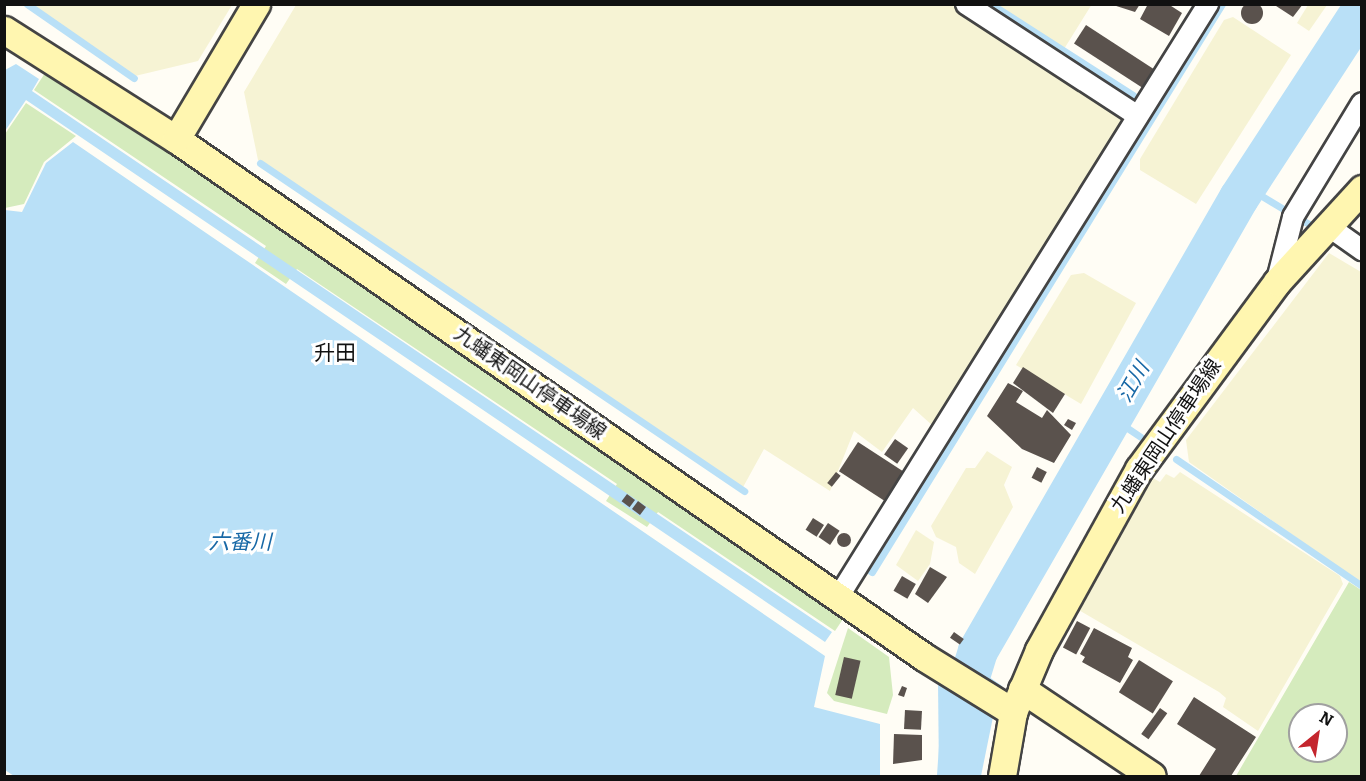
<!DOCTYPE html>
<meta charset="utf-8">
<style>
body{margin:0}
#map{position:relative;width:1366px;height:781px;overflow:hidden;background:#fffdf5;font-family:Bitter,"Noto Sans JP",serif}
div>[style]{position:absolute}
.farmland>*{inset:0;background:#f6f3d4}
.green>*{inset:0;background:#d5ebbd}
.water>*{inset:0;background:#b9e0f7}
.stream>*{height:7px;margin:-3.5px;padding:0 3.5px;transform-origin:3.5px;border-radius:3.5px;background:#b9e0f7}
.river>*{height:40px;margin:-20px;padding:0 20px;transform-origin:20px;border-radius:20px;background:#b9e0f7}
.building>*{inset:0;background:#5a524d;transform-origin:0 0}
.round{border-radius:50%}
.roads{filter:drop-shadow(2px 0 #444) drop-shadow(-2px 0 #444) drop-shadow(0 2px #444) drop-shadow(0 -2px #444)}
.street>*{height:20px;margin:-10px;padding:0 10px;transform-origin:10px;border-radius:10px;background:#fff}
.secondary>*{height:27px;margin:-13.5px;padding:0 13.5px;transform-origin:13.5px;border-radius:13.5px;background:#fff6b0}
span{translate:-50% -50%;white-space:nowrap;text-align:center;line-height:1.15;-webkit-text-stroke:6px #fff;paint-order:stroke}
.street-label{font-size:20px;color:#111}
.neighbourhood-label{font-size:21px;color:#111}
.water-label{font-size:21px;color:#1768a6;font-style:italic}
.frame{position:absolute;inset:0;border:6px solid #111;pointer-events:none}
.north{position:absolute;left:1288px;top:703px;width:60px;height:60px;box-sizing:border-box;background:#fff;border:2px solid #a0a0a0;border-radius:50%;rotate:30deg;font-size:16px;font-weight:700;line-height:24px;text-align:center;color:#111}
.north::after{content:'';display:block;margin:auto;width:21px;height:27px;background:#c4262e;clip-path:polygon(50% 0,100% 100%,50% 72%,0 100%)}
</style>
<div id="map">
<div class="farmland">
<div style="clip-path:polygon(1092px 4px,1051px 70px,1127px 118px,933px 426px,913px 408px,882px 452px,854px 431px,830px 491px,764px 449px,742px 489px,258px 160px,244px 92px,296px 5px)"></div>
<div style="clip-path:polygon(30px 5px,232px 5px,198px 61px,135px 76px)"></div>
<div style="clip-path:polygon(1308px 5px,1327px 5px,1309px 31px,1297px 23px)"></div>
<div style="clip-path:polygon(1233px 17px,1291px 55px,1196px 204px,1140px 170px,1140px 159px,1224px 20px)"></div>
<div style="clip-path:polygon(1329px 253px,1361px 272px,1361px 583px,1189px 462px,1186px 440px)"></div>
<div style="clip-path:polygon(1084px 273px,1136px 303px,1081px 404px,1016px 365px,1071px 275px)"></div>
<div style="clip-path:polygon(987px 451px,1012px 467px,1004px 485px,1013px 507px,975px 574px,959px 563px,956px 547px,936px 537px,931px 526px,966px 468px,975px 468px)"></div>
<div style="clip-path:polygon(1180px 472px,1340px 576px,1343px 584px,1258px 731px,1223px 707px,1226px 698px,1219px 692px,1077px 609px,1151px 477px,1160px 482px,1166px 474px,1174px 478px)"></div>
<div style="clip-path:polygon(916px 530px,934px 542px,930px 564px,918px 581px,896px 565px)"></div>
</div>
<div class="green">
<div style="clip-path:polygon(47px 70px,847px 613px,835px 631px,658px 512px,647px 527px,606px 501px,617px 484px,297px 269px,286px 284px,255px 263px,266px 246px,34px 90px)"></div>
<div style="clip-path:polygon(26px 103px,76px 136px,44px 162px,24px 204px,5px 208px,5px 134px)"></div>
<div style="clip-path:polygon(evenodd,1349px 582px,1361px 590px,1361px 776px,1236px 776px,1349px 582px,1300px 715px,1336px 715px,1336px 751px,1300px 751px,1300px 715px)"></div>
<div style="clip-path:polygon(848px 628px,889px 657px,893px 695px,887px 714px,834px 701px,827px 693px)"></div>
</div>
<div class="water">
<div style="clip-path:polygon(16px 64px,39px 79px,32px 91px,832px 632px,825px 642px,26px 100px,5px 131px,5px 70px)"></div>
<div style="clip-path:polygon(73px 142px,825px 656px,814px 707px,880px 724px,880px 776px,14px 776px,5px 770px,5px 210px,22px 212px,46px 163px)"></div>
<div style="clip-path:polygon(938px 681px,993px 717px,981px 776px,939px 776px)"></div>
</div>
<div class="stream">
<div style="left:27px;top:4px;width:130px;rotate:34.7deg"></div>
<div style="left:991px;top:4px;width:169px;rotate:32.7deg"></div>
<div style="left:260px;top:163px;width:585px;rotate:34.12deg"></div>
<div style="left:1247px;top:187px;width:44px;rotate:31.2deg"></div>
<div style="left:1302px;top:220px;width:8px;rotate:30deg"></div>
<div style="left:1114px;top:419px;width:32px;rotate:34deg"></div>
<div style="left:1176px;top:459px;width:225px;rotate:34.3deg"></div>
<div style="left:864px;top:567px;width:9px;rotate:32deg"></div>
<div style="left:872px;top:572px;width:667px;rotate:-58.36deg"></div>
<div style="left:972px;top:669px;width:32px;rotate:35deg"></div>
</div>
<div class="river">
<div style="left:957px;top:776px;width:73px;rotate:-86.1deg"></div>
<div style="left:962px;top:703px;width:54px;rotate:-72.9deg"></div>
<div style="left:978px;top:651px;width:523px;rotate:-60.05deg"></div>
<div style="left:1239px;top:198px;width:225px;rotate:-56.9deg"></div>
</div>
<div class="building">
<div class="round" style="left:1241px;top:2px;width:22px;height:22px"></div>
<div style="clip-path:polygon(1110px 4px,1140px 4px,1135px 12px)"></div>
<div style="clip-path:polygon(1148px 4px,1168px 4px,1182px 13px,1169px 36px,1140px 19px)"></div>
<div style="clip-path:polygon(1273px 4px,1303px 4px,1293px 17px)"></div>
<div style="left:1086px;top:25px;width:82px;height:22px;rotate:33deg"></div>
<div style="clip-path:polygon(1023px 367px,1065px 394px,1053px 413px,1013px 383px)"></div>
<div style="clip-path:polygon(1008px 383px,1023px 391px,1016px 402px,1042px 418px,1047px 410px,1071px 435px,1054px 463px,1022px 449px,987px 416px)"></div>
<div style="clip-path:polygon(1068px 419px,1076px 423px,1072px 430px,1064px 425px)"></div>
<div style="left:895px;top:439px;width:16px;height:19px;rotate:35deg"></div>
<div style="left:858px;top:442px;width:56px;height:35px;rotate:33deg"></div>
<div style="left:1037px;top:467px;width:11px;height:12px;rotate:27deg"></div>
<div style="left:836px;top:472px;width:6px;height:14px;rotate:39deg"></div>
<div style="left:627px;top:494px;width:10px;height:9px;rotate:37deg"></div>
<div style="left:638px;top:501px;width:10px;height:10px;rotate:37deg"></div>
<div style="left:813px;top:518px;width:13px;height:14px;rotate:32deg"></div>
<div style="left:828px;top:523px;width:14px;height:17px;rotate:34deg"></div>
<div class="round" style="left:837px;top:533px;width:14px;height:14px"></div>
<div style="clip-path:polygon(930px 567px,947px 577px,928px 603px,915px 594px)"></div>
<div style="left:902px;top:576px;width:16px;height:17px;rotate:30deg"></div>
<div style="left:1077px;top:621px;width:15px;height:30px;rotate:28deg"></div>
<div style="clip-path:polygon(1094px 628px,1132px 648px,1128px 657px,1133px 660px,1120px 683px,1082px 662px,1085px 657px,1080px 654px)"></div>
<div style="left:954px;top:632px;width:12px;height:7px;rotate:35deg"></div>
<div style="left:844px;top:657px;width:17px;height:39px;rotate:13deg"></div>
<div style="left:1139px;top:660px;width:40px;height:38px;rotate:32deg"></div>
<div style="clip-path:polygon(902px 686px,907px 688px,904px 697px,898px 695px)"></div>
<div style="clip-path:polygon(1194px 697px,1256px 737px,1231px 776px,1199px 776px,1216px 749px,1177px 724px)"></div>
<div style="left:1160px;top:708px;width:9px;height:32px;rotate:36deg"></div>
<div style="left:905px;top:710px;width:17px;height:19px;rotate:3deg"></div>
<div style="clip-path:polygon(894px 734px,922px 735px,922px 760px,893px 764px)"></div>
</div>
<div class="roads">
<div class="street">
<div style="left:966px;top:4px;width:205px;rotate:33.1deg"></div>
<div style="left:1328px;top:226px;width:42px;rotate:35.2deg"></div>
<div style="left:1277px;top:280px;width:65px;rotate:-75.7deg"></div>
<div style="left:1293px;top:217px;width:133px;rotate:-58.8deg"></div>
<div style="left:839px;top:596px;width:698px;rotate:-58.06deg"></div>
</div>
<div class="secondary">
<div style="left:4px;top:30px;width:204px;rotate:32.4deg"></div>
<div style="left:176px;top:139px;width:910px;rotate:34.7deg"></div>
<div style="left:924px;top:657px;width:105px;rotate:31.7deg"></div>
<div style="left:176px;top:139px;width:157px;rotate:-59.3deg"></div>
<div style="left:1022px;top:689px;width:156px;rotate:33.8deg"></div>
<div style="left:1002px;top:776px;width:65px;rotate:-80.2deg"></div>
<div style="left:1013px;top:712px;width:67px;rotate:-67.2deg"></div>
<div style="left:1039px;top:650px;width:207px;rotate:-61.1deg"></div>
<div style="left:1139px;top:469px;width:232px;rotate:-53.6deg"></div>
<div style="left:1277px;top:282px;width:126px;rotate:-47.6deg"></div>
</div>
</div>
<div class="street-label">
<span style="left:530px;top:383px;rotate:35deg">九蟠東岡山停車場線</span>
<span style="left:1166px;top:436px;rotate:-56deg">九蟠東岡山停車場線</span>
</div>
<div class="neighbourhood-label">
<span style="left:335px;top:353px">升田</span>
</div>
<div class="water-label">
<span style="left:1133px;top:382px;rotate:-60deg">江川</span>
<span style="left:240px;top:542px">六番川</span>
</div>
<div class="frame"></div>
<div class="north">N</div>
</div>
